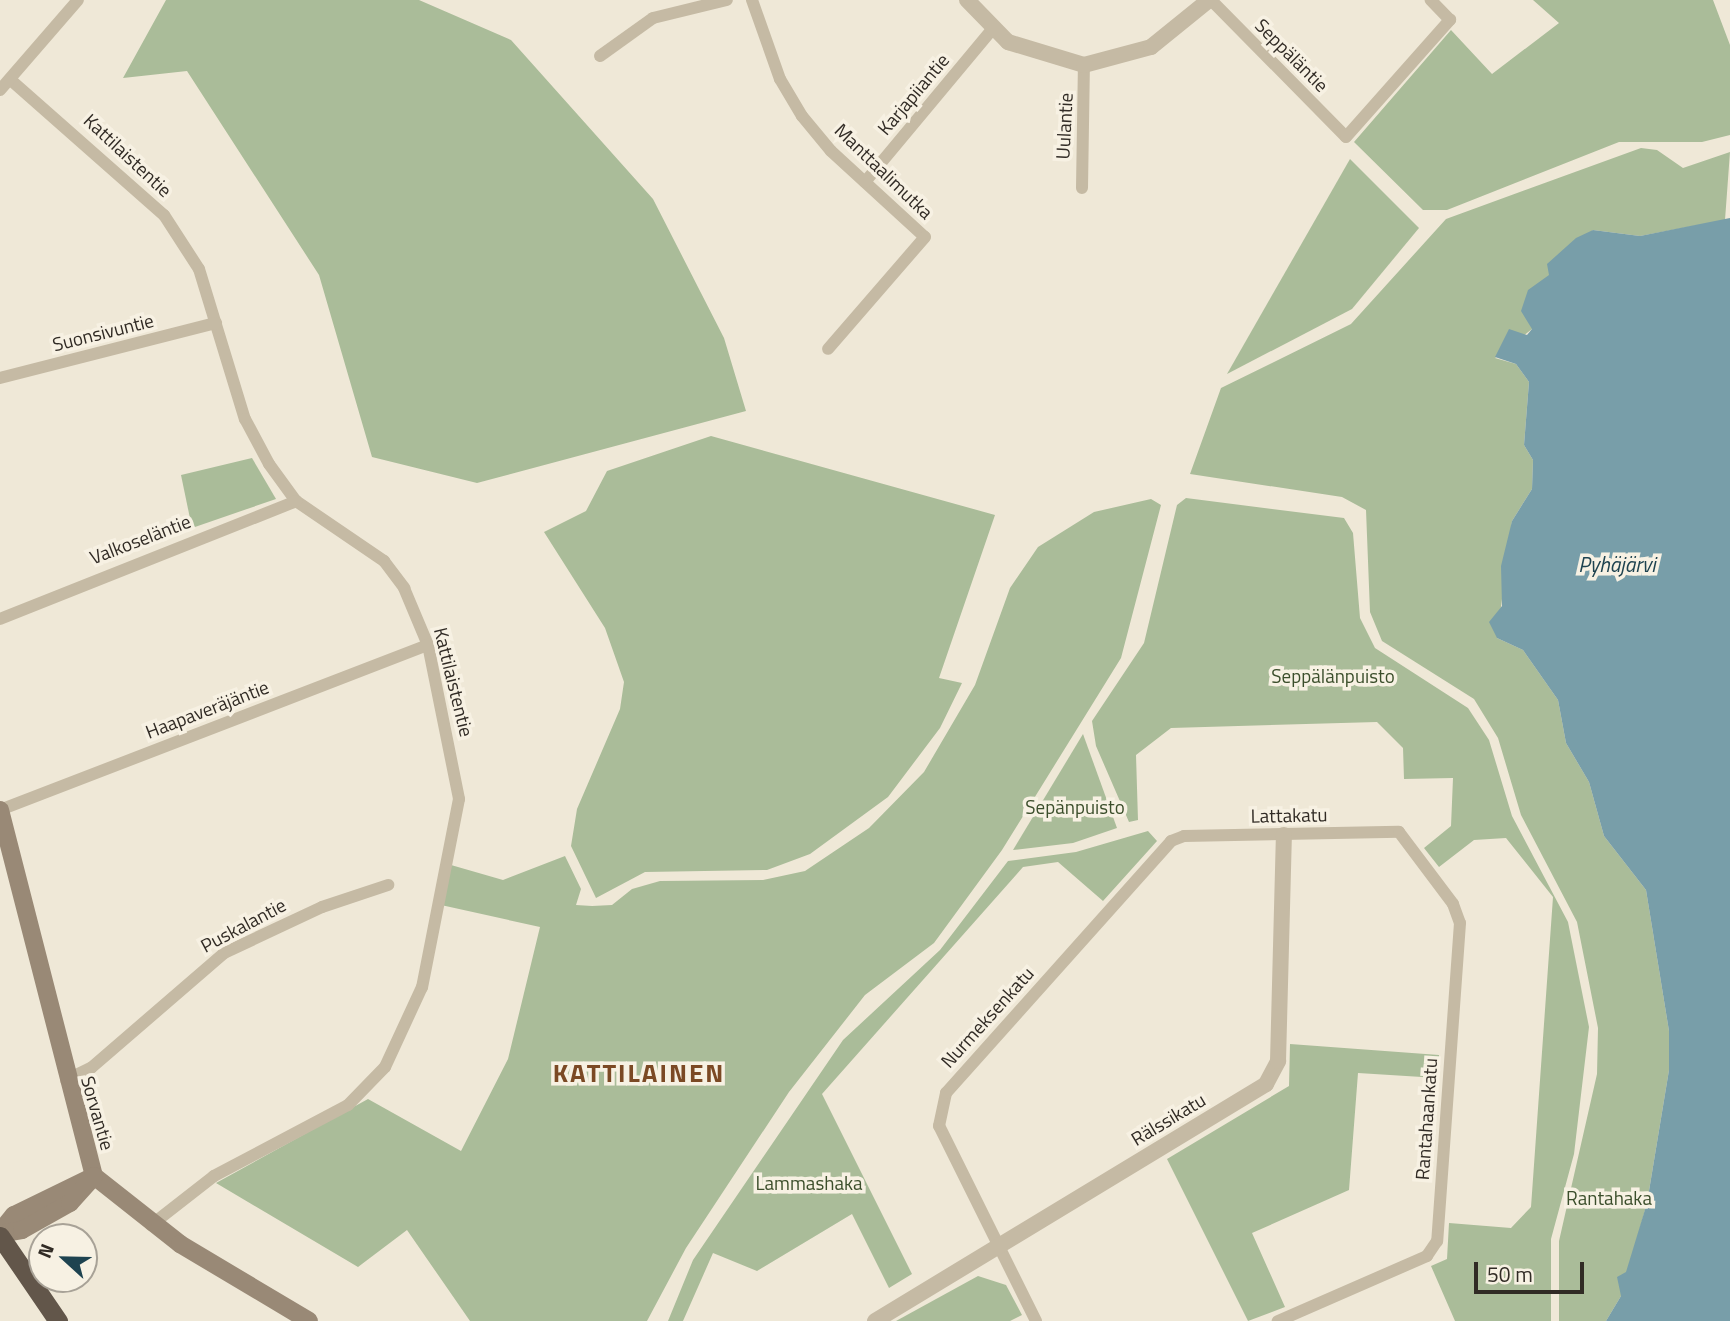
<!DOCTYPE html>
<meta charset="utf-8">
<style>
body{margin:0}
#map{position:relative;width:1730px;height:1321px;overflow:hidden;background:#efe8d7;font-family:"Titillium Web",sans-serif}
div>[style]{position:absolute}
.green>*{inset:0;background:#aabc99}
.water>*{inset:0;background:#789ea9}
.minor>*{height:12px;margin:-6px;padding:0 6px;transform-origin:6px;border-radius:6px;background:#c5baa4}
.tertiary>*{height:16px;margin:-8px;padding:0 8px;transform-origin:8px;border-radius:8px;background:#c5baa4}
.secondary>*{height:18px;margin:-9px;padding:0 9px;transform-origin:9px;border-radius:9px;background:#998976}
.trunk>*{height:19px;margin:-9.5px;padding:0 9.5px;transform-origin:9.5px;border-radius:9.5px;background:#62564a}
span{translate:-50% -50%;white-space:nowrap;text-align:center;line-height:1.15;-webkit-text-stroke:7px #f7f1e3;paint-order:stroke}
.street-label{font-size:19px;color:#312b25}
.park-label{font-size:19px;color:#3b4e2b}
.water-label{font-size:21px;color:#1e4350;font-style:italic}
.district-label{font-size:26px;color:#7b4924;font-weight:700;letter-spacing:2px}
.north{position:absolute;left:28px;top:1223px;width:70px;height:70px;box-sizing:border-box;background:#f7f1e3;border:2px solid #a8a297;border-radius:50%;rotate:292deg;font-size:19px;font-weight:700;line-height:28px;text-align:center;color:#312b25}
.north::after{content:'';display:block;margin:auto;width:24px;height:32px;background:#1e4350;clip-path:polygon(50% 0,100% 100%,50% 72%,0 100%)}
.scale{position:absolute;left:1474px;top:1262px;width:110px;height:32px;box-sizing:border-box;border:4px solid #312b25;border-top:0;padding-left:9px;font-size:21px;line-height:24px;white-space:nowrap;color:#312b25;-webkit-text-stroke:5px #f7f1e3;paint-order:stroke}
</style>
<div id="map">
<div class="green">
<div style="clip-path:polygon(166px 0,419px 0,511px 40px,653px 199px,724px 338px,746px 411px,477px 483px,372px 457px,319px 275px,187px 71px,123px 78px)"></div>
<div style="clip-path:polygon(1533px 0,1713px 0,1730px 45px,1730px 135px,1702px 142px,1619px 142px,1447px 210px,1423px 210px,1354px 142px,1451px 30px,1492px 74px,1559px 23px)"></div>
<div style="clip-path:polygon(1641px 148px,1657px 150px,1683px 168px,1730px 152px,1725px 220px,1640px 236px,1593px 230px,1550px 275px,1532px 329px,1495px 358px,1516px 364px,1529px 382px,1524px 445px,1533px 460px,1532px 489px,1512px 521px,1497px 638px,1523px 650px,1558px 700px,1566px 743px,1589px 782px,1604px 836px,1646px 890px,1669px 1031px,1669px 1070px,1647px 1203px,1621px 1296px,1606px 1321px,1559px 1321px,1559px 1241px,1597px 1074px,1598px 1028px,1577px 922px,1521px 815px,1498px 738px,1474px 699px,1382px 641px,1370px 612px,1366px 510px,1342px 497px,1190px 474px,1221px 388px,1351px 324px,1446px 219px)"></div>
<div style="clip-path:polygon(1350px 159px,1419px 228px,1352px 309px,1227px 374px)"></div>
<div style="clip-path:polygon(711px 436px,995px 515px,939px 678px,962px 683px,940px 728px,888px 797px,810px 854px,767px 870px,645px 872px,596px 898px,571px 846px,577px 809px,620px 709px,624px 682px,605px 628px,544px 532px,586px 511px,607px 471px)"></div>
<div style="clip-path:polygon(252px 458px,276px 499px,192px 528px,181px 475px)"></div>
<div style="clip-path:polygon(1186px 498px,1344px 518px,1353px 533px,1360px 618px,1375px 648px,1468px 708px,1489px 740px,1512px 816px,1568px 922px,1589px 1027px,1574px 1154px,1551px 1239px,1551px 1321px,1455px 1321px,1431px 1266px,1447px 1259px,1449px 1223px,1511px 1228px,1531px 1207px,1553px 897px,1506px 838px,1474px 840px,1439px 867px,1424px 848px,1451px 826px,1453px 778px,1404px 779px,1403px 748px,1377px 722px,1171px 728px,1136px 755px,1138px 820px,1129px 822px,1096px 746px,1092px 721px,1144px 643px,1177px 505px)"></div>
<div style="clip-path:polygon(1151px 499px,1161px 505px,1121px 658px,1002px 850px,934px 943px,865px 995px,789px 1092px,686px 1248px,647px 1321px,470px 1321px,407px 1230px,358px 1267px,216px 1183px,368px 1099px,461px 1151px,508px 1059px,540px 927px,441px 905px,451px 865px,503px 880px,565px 856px,581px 889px,576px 905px,592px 906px,612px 905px,632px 889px,660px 881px,763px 880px,805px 871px,869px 828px,924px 772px,975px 685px,1010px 588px,1038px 547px,1094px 512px)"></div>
<div style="clip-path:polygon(1083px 734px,1117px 828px,1073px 843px,1013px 850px)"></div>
<div style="clip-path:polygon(1148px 831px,1157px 841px,1103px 901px,1058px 862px,1023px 867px,822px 1094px,912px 1274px,889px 1288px,852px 1214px,757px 1271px,713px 1253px,683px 1321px,668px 1321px,693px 1260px,843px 1040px,940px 950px,1008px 861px,1076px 852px)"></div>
<div style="clip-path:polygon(1290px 1044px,1439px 1055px,1438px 1078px,1358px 1073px,1349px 1190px,1252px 1233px,1285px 1307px,1248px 1321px,1167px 1159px,1289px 1086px)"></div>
<div style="clip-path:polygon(978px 1276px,1006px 1285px,1022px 1315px,1010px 1321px,896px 1321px)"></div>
</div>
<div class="water">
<div style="clip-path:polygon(1730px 218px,1730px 1321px,1606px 1321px,1621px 1296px,1617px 1277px,1626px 1272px,1647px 1203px,1669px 1070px,1669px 1031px,1646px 890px,1604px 836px,1589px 782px,1566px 743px,1558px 700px,1523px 650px,1497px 638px,1489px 622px,1502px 606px,1501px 566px,1512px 521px,1532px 489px,1533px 460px,1524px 445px,1529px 382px,1516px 364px,1495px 357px,1509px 329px,1527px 335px,1532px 329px,1521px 311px,1528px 290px,1549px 275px,1547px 264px,1576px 238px,1593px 230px,1640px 236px)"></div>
</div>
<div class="minor">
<div style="left:752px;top:0;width:84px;rotate:70.5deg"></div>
<div style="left:780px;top:79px;width:43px;rotate:59.3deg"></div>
<div style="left:802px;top:116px;width:45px;rotate:50.4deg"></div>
<div style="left:831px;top:151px;width:127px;rotate:42.5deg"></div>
<div style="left:925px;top:237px;width:148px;rotate:130.9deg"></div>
<div style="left:1211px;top:0;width:192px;rotate:45.4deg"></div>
<div style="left:1346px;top:137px;width:157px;rotate:-48.4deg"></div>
<div style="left:1450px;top:20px;width:28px;rotate:-134deg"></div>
<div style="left:600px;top:56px;width:65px;rotate:-35.6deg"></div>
<div style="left:653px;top:18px;width:76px;rotate:-13.7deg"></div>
<div style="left:13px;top:82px;width:201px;rotate:41.4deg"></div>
<div style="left:164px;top:215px;width:64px;rotate:57.1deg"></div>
<div style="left:199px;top:269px;width:157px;rotate:73deg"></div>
<div style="left:245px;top:419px;width:51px;rotate:61.9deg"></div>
<div style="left:269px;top:464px;width:46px;rotate:53.9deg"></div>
<div style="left:296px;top:501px;width:107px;rotate:34.3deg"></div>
<div style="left:384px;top:561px;width:34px;rotate:53deg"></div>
<div style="left:404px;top:588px;width:62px;rotate:67.2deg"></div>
<div style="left:428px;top:645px;width:157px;rotate:78.6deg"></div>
<div style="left:459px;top:799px;width:192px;rotate:101.1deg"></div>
<div style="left:422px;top:987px;width:88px;rotate:114.8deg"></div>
<div style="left:385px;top:1067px;width:53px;rotate:134.2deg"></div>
<div style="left:348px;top:1105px;width:152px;rotate:152.1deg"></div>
<div style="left:214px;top:1176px;width:80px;rotate:142.1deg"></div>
<div style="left:0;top:90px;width:119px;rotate:-49.1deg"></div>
<div style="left:865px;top:182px;width:197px;rotate:-50.2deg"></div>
<div style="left:1082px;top:188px;width:123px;rotate:-89.1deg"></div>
<div style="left:0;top:378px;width:223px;rotate:-14.3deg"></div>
<div style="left:0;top:619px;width:319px;rotate:-21.7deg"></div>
<div style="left:0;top:810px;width:459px;rotate:-21.1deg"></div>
<div style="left:66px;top:1080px;width:28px;rotate:-26deg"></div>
<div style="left:91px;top:1068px;width:176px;rotate:-40.8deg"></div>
<div style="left:224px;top:953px;width:108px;rotate:-25.1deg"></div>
<div style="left:322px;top:907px;width:70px;rotate:-18.4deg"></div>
<div style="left:1036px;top:1321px;width:218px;rotate:-116.4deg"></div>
<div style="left:939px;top:1126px;width:34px;rotate:-78deg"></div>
<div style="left:946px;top:1093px;width:338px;rotate:-48.2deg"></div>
<div style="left:1171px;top:841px;width:14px;rotate:-21deg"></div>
<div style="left:1184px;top:836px;width:215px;rotate:-1.1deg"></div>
<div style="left:1399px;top:832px;width:90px;rotate:53.1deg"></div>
<div style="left:1453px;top:904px;width:20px;rotate:70deg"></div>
<div style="left:1460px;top:923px;width:319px;rotate:94.1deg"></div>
<div style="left:1437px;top:1241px;width:18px;rotate:124deg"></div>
<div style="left:1427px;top:1256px;width:163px;rotate:156.4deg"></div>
</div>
<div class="tertiary">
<div style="left:967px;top:0;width:59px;rotate:45.7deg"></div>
<div style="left:1008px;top:42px;width:79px;rotate:16.8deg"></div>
<div style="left:1084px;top:65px;width:69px;rotate:-15deg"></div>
<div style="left:1151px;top:47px;width:75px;rotate:-39deg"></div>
<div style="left:875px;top:1321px;width:457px;rotate:-31.2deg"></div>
<div style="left:1266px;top:1084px;width:26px;rotate:-62deg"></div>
<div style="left:1278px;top:1061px;width:226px;rotate:-88.5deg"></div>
</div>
<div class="secondary">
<div style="left:0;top:810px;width:378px;rotate:75.6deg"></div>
<div style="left:94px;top:1176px;width:110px;rotate:38.3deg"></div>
<div style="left:180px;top:1244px;width:150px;rotate:30.8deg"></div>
<div style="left:0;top:1232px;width:22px;rotate:-51deg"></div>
<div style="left:14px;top:1215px;width:89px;rotate:-26deg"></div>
<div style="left:0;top:1234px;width:22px;rotate:-10deg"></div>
<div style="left:22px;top:1230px;width:55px;rotate:-29.4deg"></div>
<div style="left:70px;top:1203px;width:36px;rotate:-48deg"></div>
</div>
<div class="trunk">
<div style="left:0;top:1236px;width:103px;rotate:55.7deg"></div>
</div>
<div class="street-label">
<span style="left:1292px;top:55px;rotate:45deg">Seppäläntie</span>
<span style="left:913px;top:94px;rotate:-50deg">Karjapiiantie</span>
<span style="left:1064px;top:126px;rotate:-87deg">Uulantie</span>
<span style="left:128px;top:155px;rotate:43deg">Kattilaistentie</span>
<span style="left:884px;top:171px;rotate:44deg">Manttaalimutka</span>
<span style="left:103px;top:332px;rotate:-14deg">Suonsivuntie</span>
<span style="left:140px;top:539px;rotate:-21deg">Valkoseläntie</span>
<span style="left:454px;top:682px;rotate:76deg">Kattilaistentie</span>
<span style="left:207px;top:709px;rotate:-21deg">Haapaveräjäntie</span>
<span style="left:1289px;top:815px;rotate:-1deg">Lattakatu</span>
<span style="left:243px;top:925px;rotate:-28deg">Puskalantie</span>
<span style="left:987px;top:1017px;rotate:-48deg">Nurmeksenkatu</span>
<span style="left:98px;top:1113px;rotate:74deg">Sorvantie</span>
<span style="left:1168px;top:1119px;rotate:-31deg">Rälssikatu</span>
<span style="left:1426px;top:1119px;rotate:-86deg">Rantahaankatu</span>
</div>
<div class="park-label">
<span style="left:1333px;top:676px">Seppälänpuisto</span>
<span style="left:1075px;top:807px">Sepänpuisto</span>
<span style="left:809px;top:1183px">Lammashaka</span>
<span style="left:1609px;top:1198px">Rantahaka</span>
</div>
<div class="water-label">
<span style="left:1617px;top:564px">Pyhäjärvi</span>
</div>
<div class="district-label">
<span style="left:639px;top:1073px">KATTILAINEN</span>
</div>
<div class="north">N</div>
<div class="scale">50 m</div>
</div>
